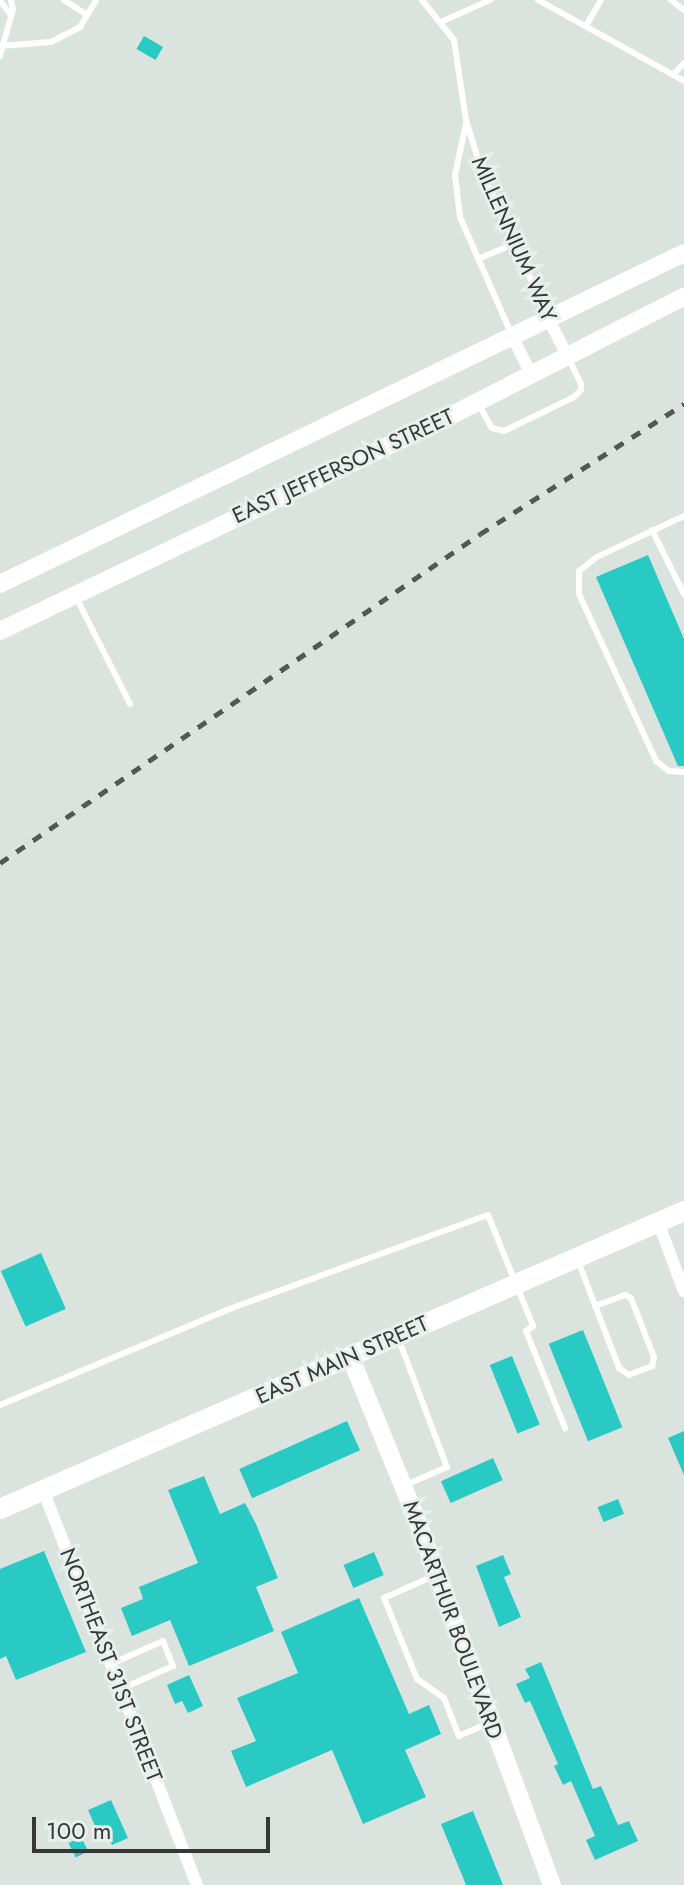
<!DOCTYPE html>
<style>
body{margin:0}
#map{position:relative;width:684px;height:1885px;overflow:hidden;background:#dbe3df;font-family:Jost,sans-serif}
div>[style]{position:absolute}
.building>*{inset:0;background:#29c9c4;transform-origin:0 0}
.service>*{height:6px;margin:-3px;padding:0 3px;transform-origin:3px;border-radius:3px;background:#fff}
.minor>*{height:12px;margin:-6px;padding:0 6px;transform-origin:6px;border-radius:6px;background:#fff}
.secondary>*{height:18px;margin:-9px;padding:0 9px;transform-origin:9px;border-radius:9px;background:#fff}
.primary>*{height:20px;margin:-10px;padding:0 10px;transform-origin:10px;border-radius:10px;background:#fff}
.rail>*{height:5px;margin-top:-2.5px;transform-origin:0;background:repeating-linear-gradient(90deg,#535755 0 10px,transparent 0 20px)}
span{translate:-50% -50%;white-space:nowrap;text-align:center;line-height:1.15;-webkit-text-stroke:6px #e8f0ed;paint-order:stroke}
.street-label{font-size:22px;color:#353837}
.scale{position:absolute;left:32px;top:1817px;width:238px;height:36px;box-sizing:border-box;border:4px solid #353837;border-top:0;padding-left:10px;font-size:24px;line-height:28px;white-space:nowrap;color:#353837;-webkit-text-stroke:6px #e8f0ed;paint-order:stroke}
</style>
<div id="map">
<div class="building">
<i style="left:144px;top:36px;width:22px;height:15px;rotate:30deg"></i>
<i style="clip-path:polygon(648px 555px,684px 639px,684px 766px,678px 766px,596px 577px)"></i>
<i style="left:41px;top:1253px;width:61px;height:44px;rotate:66deg"></i>
<i style="left:583px;top:1330px;width:105px;height:37px;rotate:68deg"></i>
<i style="left:512px;top:1356px;width:74px;height:24px;rotate:68deg"></i>
<i style="left:347px;top:1421px;width:32px;height:118px;rotate:66deg"></i>
<i style="clip-path:polygon(684px 1431px,684px 1475px,668px 1438px)"></i>
<i style="left:493px;top:1458px;width:24px;height:57px;rotate:66deg"></i>
<i style="clip-path:polygon(204px 1476px,220px 1514px,245px 1503px,256px 1524px,278px 1578px,256px 1587px,274px 1631px,189px 1666px,170px 1620px,132px 1636px,121px 1608px,143px 1599px,139px 1587px,198px 1563px,168px 1490px)"></i>
<i style="left:618px;top:1499px;width:16px;height:22px;rotate:68deg"></i>
<i style="clip-path:polygon(44px 1551px,86px 1652px,16px 1680px,6px 1656px,0 1659px,0 1569px)"></i>
<i style="left:374px;top:1552px;width:25px;height:33px;rotate:67deg"></i>
<i style="clip-path:polygon(503px 1555px,511px 1574px,504px 1577px,521px 1617px,499px 1627px,476px 1566px)"></i>
<i style="clip-path:polygon(359px 1598px,409px 1714px,429px 1705px,441px 1734px,405px 1750px,426px 1797px,363px 1824px,332px 1750px,246px 1787px,231px 1751px,256px 1741px,237px 1698px,298px 1673px,281px 1632px)"></i>
<i style="clip-path:polygon(541px 1662px,593px 1789px,601px 1786px,618px 1825px,629px 1821px,638px 1841px,595px 1860px,586px 1840px,595px 1836px,571px 1781px,563px 1785px,554px 1766px,558px 1764px,530px 1701px,525px 1703px,516px 1684px,530px 1678px,525px 1669px)"></i>
<i style="clip-path:polygon(189px 1675px,203px 1706px,188px 1713px,182px 1701px,175px 1704px,167px 1685px)"></i>
<i style="clip-path:polygon(111px 1800px,128px 1838px,112px 1845px,107px 1834px,100px 1837px,88px 1810px)"></i>
<i style="clip-path:polygon(473px 1811px,503px 1885px,466px 1885px,441px 1824px)"></i>
<i style="left:81px;top:1837px;width:16px;height:14px;rotate:63deg"></i>
</div>
<div class="service">
<i style="left:64px;top:0;width:27px;rotate:33deg"></i>
<i style="left:422px;top:0;width:51px;rotate:51.3deg"></i>
<i style="left:454px;top:40px;width:81px;rotate:81.5deg"></i>
<i style="left:466px;top:120px;width:54px;rotate:72.9deg"></i>
<i style="left:482px;top:172px;width:159px;rotate:65.5deg"></i>
<i style="left:538px;top:0;width:167px;rotate:29deg"></i>
<i style="left:671px;top:0;width:16px;rotate:38deg"></i>
<i style="left:0;top:1px;width:18px;rotate:52deg"></i>
<i style="left:441px;top:22px;width:54px;rotate:-24.2deg"></i>
<i style="left:586px;top:26px;width:30px;rotate:-60deg"></i>
<i style="left:0;top:46px;width:51px;rotate:-4.5deg"></i>
<i style="left:51px;top:42px;width:33px;rotate:-27deg"></i>
<i style="left:80px;top:27px;width:31px;rotate:-59deg"></i>
<i style="left:0;top:56px;width:49px;rotate:-74.5deg"></i>
<i style="left:13px;top:9px;width:9px;rotate:-103deg"></i>
<i style="left:673px;top:75px;width:16px;rotate:-47deg"></i>
<i style="left:466px;top:124px;width:52px;rotate:102.2deg"></i>
<i style="left:455px;top:175px;width:42px;rotate:83.2deg"></i>
<i style="left:460px;top:217px;width:127px;rotate:66.3deg"></i>
<i style="left:478px;top:259px;width:38px;rotate:-23deg"></i>
<i style="left:479px;top:405px;width:26px;rotate:61deg"></i>
<i style="left:492px;top:428px;width:12px;rotate:14deg"></i>
<i style="left:504px;top:431px;width:78px;rotate:-25.9deg"></i>
<i style="left:574px;top:397px;width:10px;rotate:-45deg"></i>
<i style="left:581px;top:390px;width:6px;rotate:-90deg"></i>
<i style="left:581px;top:384px;width:28px;rotate:-116deg"></i>
<i style="left:684px;top:516px;width:96px;rotate:154.8deg"></i>
<i style="left:597px;top:557px;width:23px;rotate:142deg"></i>
<i style="left:579px;top:571px;width:23px;rotate:90deg"></i>
<i style="left:579px;top:594px;width:184px;rotate:65.2deg"></i>
<i style="left:656px;top:761px;width:16px;rotate:38deg"></i>
<i style="left:669px;top:771px;width:15px;rotate:4deg"></i>
<i style="left:652px;top:530px;width:72px;rotate:63.4deg"></i>
<i style="left:76px;top:597px;width:120px;rotate:63.2deg"></i>
<i style="left:578px;top:1261px;width:115px;rotate:69deg"></i>
<i style="left:619px;top:1368px;width:12px;rotate:35deg"></i>
<i style="left:629px;top:1375px;width:25px;rotate:-21deg"></i>
<i style="left:652px;top:1366px;width:9px;rotate:-77deg"></i>
<i style="left:654px;top:1357px;width:63px;rotate:-111.3deg"></i>
<i style="left:631px;top:1298px;width:7px;rotate:-153deg"></i>
<i style="left:625px;top:1295px;width:32px;rotate:160deg"></i>
<i style="left:399px;top:1340px;width:136px;rotate:69.3deg"></i>
<i style="left:447px;top:1467px;width:45px;rotate:156.3deg"></i>
<i style="left:0;top:1405px;width:251px;rotate:-22.7deg"></i>
<i style="left:232px;top:1308px;width:272px;rotate:-20deg"></i>
<i style="left:488px;top:1215px;width:120px;rotate:67.9deg"></i>
<i style="left:533px;top:1326px;width:9px;rotate:144deg"></i>
<i style="left:526px;top:1331px;width:105px;rotate:68.1deg"></i>
<i style="left:436px;top:1575px;width:57px;rotate:156.1deg"></i>
<i style="left:384px;top:1598px;width:87px;rotate:67.8deg"></i>
<i style="left:417px;top:1679px;width:33px;rotate:35deg"></i>
<i style="left:444px;top:1698px;width:41px;rotate:68.5deg"></i>
<i style="left:459px;top:1736px;width:32px;rotate:-24deg"></i>
<i style="left:111px;top:1664px;width:57px;rotate:-23.9deg"></i>
<i style="left:163px;top:1641px;width:27px;rotate:68deg"></i>
<i style="left:173px;top:1666px;width:57px;rotate:156.1deg"></i>
</div>
<div class="minor">
<i style="left:549px;top:320px;width:39px;rotate:63deg"></i>
<i style="left:513px;top:338px;width:40px;rotate:63.4deg"></i>
<i style="left:658px;top:1222px;width:74px;rotate:69.4deg"></i>
<i style="left:43px;top:1490px;width:424px;rotate:68.7deg"></i>
</div>
<div class="secondary">
<i style="left:0;top:584px;width:760px;rotate:-25.82deg"></i>
<i style="left:0;top:631px;width:499px;rotate:-25.5deg"></i>
<i style="left:450px;top:416px;width:263px;rotate:-27deg"></i>
<i style="left:350px;top:1356px;width:177px;rotate:67.8deg"></i>
<i style="left:417px;top:1520px;width:389px;rotate:69.7deg"></i>
</div>
<div class="primary">
<i style="left:0;top:1509px;width:746px;rotate:-23.54deg"></i>
</div>
<div class="rail">
<i style="left:0;top:863px;width:582px;rotate:-34.43deg"></i>
<i style="left:480px;top:534px;width:242px;rotate:-32.5deg"></i>
</div>
<div class="street-label">
<span style="left:514px;top:239px;rotate:66deg">MILLENNIUM WAY</span>
<span style="left:343px;top:466px;rotate:-25deg">EAST JEFFERSON STREET</span>
<span style="left:342px;top:1360px;rotate:-24deg">EAST MAIN STREET</span>
<span style="left:453px;top:1620px;rotate:70deg">MACARTHUR BOULEVARD</span>
<span style="left:111px;top:1665px;rotate:69deg">NORTHEAST 31ST STREET</span>
</div>
<div class="scale">100 m</div>
</div>
